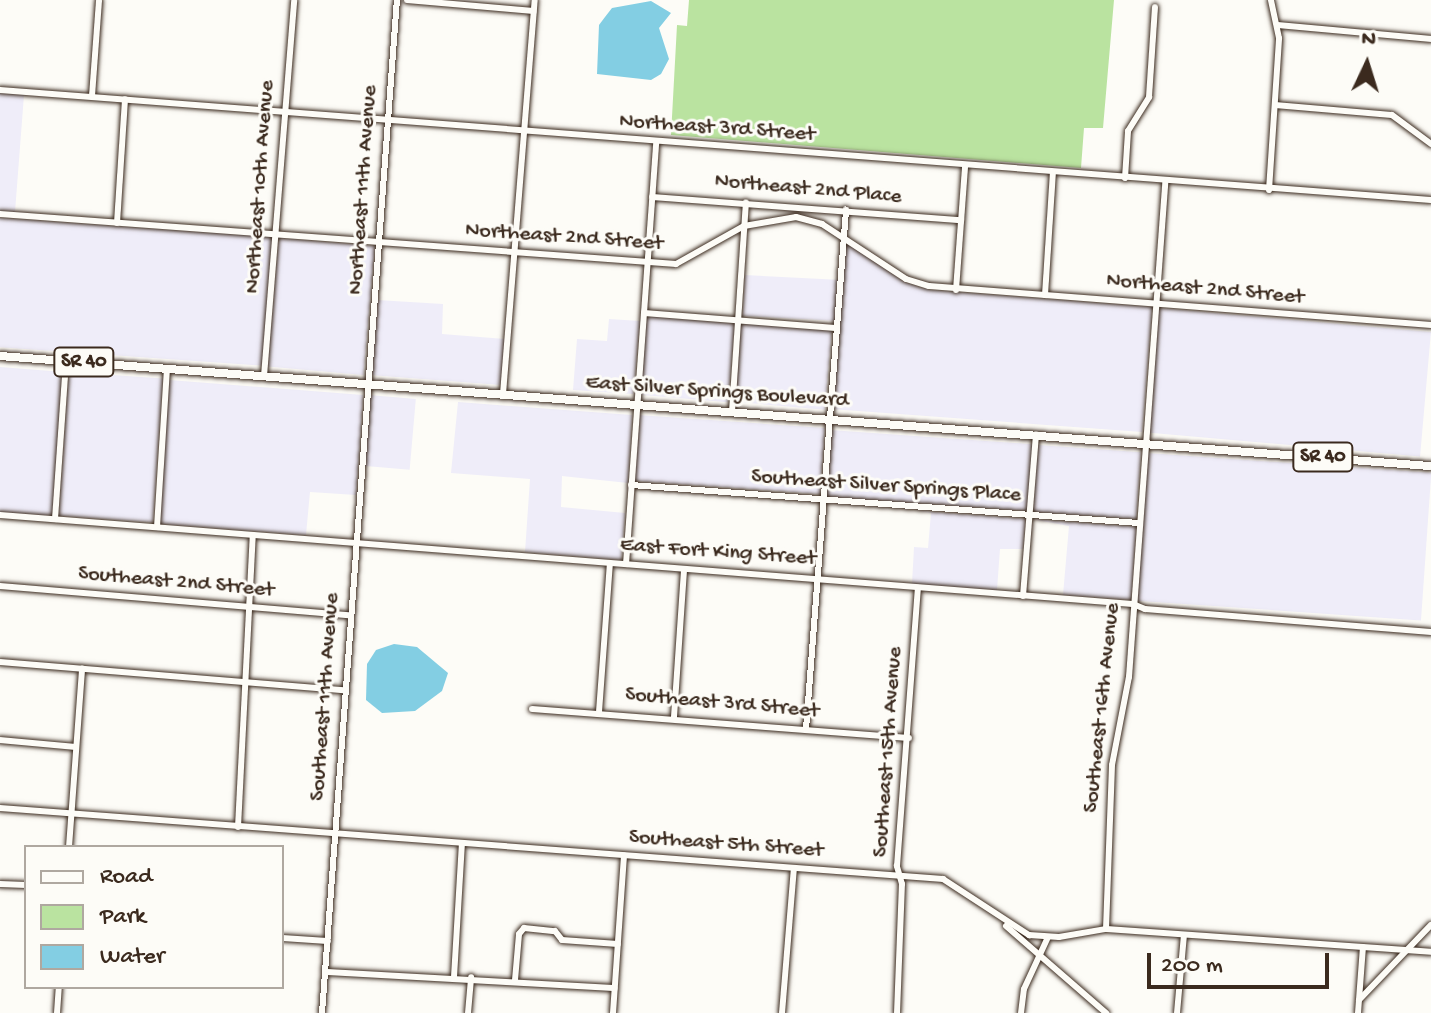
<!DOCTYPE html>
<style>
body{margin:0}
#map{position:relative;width:1431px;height:1013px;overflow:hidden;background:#fdfcf7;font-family:"Gochi Hand",sans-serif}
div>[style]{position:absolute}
.built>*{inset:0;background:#efedf9;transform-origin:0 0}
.green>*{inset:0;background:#bae3a0}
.water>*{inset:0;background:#83cee3}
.roads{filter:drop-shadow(0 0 2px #3b2a1e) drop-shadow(0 0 2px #3b2a1e)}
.minor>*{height:6px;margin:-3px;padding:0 3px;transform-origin:3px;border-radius:3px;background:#fdfcf7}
.major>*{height:8px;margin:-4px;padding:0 4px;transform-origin:4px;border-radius:4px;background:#fdfcf7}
span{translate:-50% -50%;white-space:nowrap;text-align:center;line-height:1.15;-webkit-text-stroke:6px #fdfcf7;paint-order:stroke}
.shield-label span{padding:2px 6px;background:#fdfcf7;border:2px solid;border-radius:6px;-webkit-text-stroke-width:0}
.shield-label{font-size:20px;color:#3b2a1e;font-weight:700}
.street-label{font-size:22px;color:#3b2a1e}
.legend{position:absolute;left:24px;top:845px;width:260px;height:144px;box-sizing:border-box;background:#fdfcf7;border:2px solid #afa8a0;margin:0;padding:10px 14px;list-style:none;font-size:24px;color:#3b2a1e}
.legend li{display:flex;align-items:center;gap:16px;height:40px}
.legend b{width:40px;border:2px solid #afa8a0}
.north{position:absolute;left:1327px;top:24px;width:80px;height:80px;-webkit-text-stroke:6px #fdfcf7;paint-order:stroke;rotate:4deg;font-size:22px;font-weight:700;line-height:32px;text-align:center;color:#3b2a1e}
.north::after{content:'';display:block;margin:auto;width:28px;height:36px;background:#3b2a1e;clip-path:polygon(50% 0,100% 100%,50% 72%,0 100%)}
.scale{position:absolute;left:1147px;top:953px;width:182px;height:36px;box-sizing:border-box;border:4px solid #3b2a1e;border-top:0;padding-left:10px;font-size:24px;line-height:28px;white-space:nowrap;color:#3b2a1e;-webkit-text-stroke:6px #fdfcf7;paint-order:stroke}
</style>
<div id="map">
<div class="built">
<i style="clip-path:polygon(0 93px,24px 95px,15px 212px,0 211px)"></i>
<i style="left:0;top:218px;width:274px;height:129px;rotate:4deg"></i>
<i style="left:279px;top:238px;width:96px;height:129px;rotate:5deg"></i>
<i style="clip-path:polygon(847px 242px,904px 282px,929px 290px,1152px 307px,1142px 432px,831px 409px)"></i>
<i style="left:745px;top:275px;width:92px;height:41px;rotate:3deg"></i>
<i style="clip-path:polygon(377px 300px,443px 304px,442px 334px,505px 339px,501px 385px,370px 375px)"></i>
<i style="left:1158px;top:308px;width:274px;height:125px;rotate:5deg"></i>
<i style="left:647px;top:316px;width:88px;height:79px;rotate:5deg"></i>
<i style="clip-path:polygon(609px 319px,640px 321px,633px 394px,573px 390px,577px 339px,607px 341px)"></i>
<i style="left:741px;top:323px;width:91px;height:79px;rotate:5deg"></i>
<i style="clip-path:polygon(0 367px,63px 372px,52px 516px,0 512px)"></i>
<i style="left:69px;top:372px;width:94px;height:144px;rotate:4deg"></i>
<i style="clip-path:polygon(169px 380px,363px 395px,356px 495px,310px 492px,306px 535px,160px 524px)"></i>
<i style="left:369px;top:395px;width:47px;height:71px;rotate:5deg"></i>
<i style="clip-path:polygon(458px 402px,632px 415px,628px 483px,562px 476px,561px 507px,625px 513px,621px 560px,525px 552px,530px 479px,451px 473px)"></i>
<i style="left:638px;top:415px;width:187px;height:66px;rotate:4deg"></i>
<i style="left:830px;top:430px;width:203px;height:67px;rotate:4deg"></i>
<i style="left:1038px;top:445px;width:103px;height:67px;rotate:4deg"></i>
<i style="left:1147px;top:453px;width:285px;height:148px;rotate:4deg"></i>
<i style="clip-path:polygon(918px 511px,1025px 519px,1023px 549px,1000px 549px,997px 590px,912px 584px,914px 547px,928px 548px,931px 513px)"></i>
<i style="clip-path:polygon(1031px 519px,1136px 527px,1131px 600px,1063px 595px,1069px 526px)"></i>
</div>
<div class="green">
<i style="clip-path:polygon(689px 0,1114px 0,1103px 128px,1084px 128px,1081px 168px,671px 135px,677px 25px,687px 26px)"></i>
</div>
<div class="water">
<i style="clip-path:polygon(651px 1px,671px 13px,659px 28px,669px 59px,661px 74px,651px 80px,597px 74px,599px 25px,605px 17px,612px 8px)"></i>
<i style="clip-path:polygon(394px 644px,417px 647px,448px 673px,442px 691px,415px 711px,382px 713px,366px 700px,367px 664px,376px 650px)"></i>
</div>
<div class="roads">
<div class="minor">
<i style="left:407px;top:0;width:127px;rotate:5deg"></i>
<i style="left:1278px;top:25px;width:154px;rotate:5.2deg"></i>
<i style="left:0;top:90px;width:1435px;rotate:4.4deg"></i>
<i style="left:92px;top:96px;width:96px;rotate:-85.8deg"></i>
<i style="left:1275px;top:105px;width:117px;rotate:4.9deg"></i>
<i style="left:1392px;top:115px;width:49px;rotate:36.6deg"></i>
<i style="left:1125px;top:178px;width:47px;rotate:-86.3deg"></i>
<i style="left:1128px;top:131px;width:40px;rotate:-58deg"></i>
<i style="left:1149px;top:97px;width:90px;rotate:-86.2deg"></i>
<i style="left:1269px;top:190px;width:152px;rotate:-86.2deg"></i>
<i style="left:1279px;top:38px;width:39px;rotate:-102deg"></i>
<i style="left:652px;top:197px;width:310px;rotate:4.3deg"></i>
<i style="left:0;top:214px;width:678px;rotate:4.23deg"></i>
<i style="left:676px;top:264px;width:78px;rotate:-29.2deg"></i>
<i style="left:744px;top:226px;width:53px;rotate:-9.8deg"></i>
<i style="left:796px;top:217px;width:27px;rotate:15deg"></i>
<i style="left:822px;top:224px;width:100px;rotate:33.2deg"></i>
<i style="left:906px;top:279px;width:24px;rotate:17deg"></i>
<i style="left:929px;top:286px;width:504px;rotate:4.44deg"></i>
<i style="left:117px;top:223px;width:124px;rotate:-86.3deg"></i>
<i style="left:956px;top:290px;width:124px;rotate:-85.8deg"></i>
<i style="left:1045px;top:295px;width:123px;rotate:-86.3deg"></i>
<i style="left:644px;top:313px;width:192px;rotate:4.5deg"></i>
<i style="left:264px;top:376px;width:377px;rotate:-85.4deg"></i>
<i style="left:503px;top:394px;width:395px;rotate:-85.4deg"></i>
<i style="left:732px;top:412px;width:210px;rotate:-86.2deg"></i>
<i style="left:631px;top:485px;width:509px;rotate:4.28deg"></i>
<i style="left:0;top:515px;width:1136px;rotate:4.49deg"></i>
<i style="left:1133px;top:604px;width:13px;rotate:23deg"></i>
<i style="left:1145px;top:609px;width:287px;rotate:4.6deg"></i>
<i style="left:55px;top:519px;width:158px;rotate:-86deg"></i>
<i style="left:157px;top:527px;width:158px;rotate:-86.4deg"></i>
<i style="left:626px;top:564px;width:423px;rotate:-85.9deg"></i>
<i style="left:0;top:586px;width:350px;rotate:4.8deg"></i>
<i style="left:1023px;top:596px;width:162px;rotate:-85.4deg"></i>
<i style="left:0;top:662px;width:345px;rotate:4.7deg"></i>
<i style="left:532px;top:709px;width:378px;rotate:4.4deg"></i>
<i style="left:599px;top:712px;width:149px;rotate:-85.8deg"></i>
<i style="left:674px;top:717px;width:148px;rotate:-86.1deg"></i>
<i style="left:806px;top:729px;width:521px;rotate:-85.59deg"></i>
<i style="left:0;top:740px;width:76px;rotate:5.3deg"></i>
<i style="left:0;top:808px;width:946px;rotate:4.31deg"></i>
<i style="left:943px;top:879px;width:103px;rotate:33.1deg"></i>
<i style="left:1029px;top:935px;width:30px;rotate:4deg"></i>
<i style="left:1059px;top:937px;width:48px;rotate:-9.7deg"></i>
<i style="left:1106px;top:929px;width:326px;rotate:4deg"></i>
<i style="left:238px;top:827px;width:292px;rotate:-87.1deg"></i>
<i style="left:69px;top:847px;width:179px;rotate:-85.8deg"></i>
<i style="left:0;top:884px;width:26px;rotate:2deg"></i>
<i style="left:1006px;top:926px;width:133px;rotate:41deg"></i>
<i style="left:1106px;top:929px;width:164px;rotate:-87.9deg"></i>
<i style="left:1112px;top:765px;width:90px;rotate:-79.1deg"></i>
<i style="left:1129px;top:677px;width:497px;rotate:-85.8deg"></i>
<i style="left:282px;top:938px;width:46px;rotate:3.7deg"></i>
<i style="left:326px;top:972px;width:289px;rotate:3.2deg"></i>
<i style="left:454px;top:977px;width:133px;rotate:-86.6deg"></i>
<i style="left:515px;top:980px;width:46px;rotate:-85deg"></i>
<i style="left:519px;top:934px;width:8px;rotate:-50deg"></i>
<i style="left:524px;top:928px;width:31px;rotate:6deg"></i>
<i style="left:555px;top:931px;width:11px;rotate:52deg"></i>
<i style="left:562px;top:940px;width:56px;rotate:4.1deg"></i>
<i style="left:1359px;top:1000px;width:104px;rotate:-46.2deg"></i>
<i style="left:57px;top:1013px;width:26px;rotate:-86deg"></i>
<i style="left:322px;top:1013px;width:1016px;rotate:-85.77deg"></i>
<i style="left:468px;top:1013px;width:36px;rotate:-85deg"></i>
<i style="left:613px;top:1013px;width:158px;rotate:-86deg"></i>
<i style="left:782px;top:1013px;width:145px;rotate:-85.3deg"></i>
<i style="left:897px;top:1013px;width:129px;rotate:-87.8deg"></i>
<i style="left:902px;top:884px;width:19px;rotate:-106deg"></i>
<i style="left:897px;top:866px;width:279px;rotate:-85.7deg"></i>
<i style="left:1021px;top:1013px;width:24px;rotate:-83deg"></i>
<i style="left:1024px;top:989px;width:57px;rotate:-65.2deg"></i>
<i style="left:1177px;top:1013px;width:78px;rotate:-84.9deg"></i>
<i style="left:1358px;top:1013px;width:66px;rotate:-85.7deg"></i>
</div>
<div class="major">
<i style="left:0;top:356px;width:1435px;rotate:4.4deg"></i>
</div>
</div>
<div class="shield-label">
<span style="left:84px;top:362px">SR 40</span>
<span style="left:1323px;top:457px">SR 40</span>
</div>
<div class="street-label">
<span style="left:717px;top:129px;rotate:4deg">Northeast 3rd Street</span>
<span style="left:261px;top:187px;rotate:-86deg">Northeast 10th Avenue</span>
<span style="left:364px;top:190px;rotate:-86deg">Northeast 11th Avenue</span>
<span style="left:808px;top:190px;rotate:5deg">Northeast 2nd Place</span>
<span style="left:564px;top:238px;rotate:4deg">Northeast 2nd Street</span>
<span style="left:1205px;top:290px;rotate:5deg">Northeast 2nd Street</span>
<span style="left:717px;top:393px;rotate:4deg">East Silver Springs Boulevard</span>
<span style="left:886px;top:487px;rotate:4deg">Southeast Silver Springs Place</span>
<span style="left:718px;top:553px;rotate:4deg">East Fort King Street</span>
<span style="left:176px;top:583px;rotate:5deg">Southeast 2nd Street</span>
<span style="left:326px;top:697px;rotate:-86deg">Southeast 11th Avenue</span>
<span style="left:722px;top:704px;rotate:5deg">Southeast 3rd Street</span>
<span style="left:1103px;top:708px;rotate:-84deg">Southeast 16th Avenue</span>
<span style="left:889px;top:752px;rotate:-86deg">Southeast 15th Avenue</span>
<span style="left:726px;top:845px;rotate:4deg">Southeast 5th Street</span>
</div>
<ul class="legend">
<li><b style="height:10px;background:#fdfcf7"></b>Road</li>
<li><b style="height:22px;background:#bae3a0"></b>Park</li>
<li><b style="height:22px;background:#83cee3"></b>Water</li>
</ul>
<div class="north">N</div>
<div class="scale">200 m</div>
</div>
